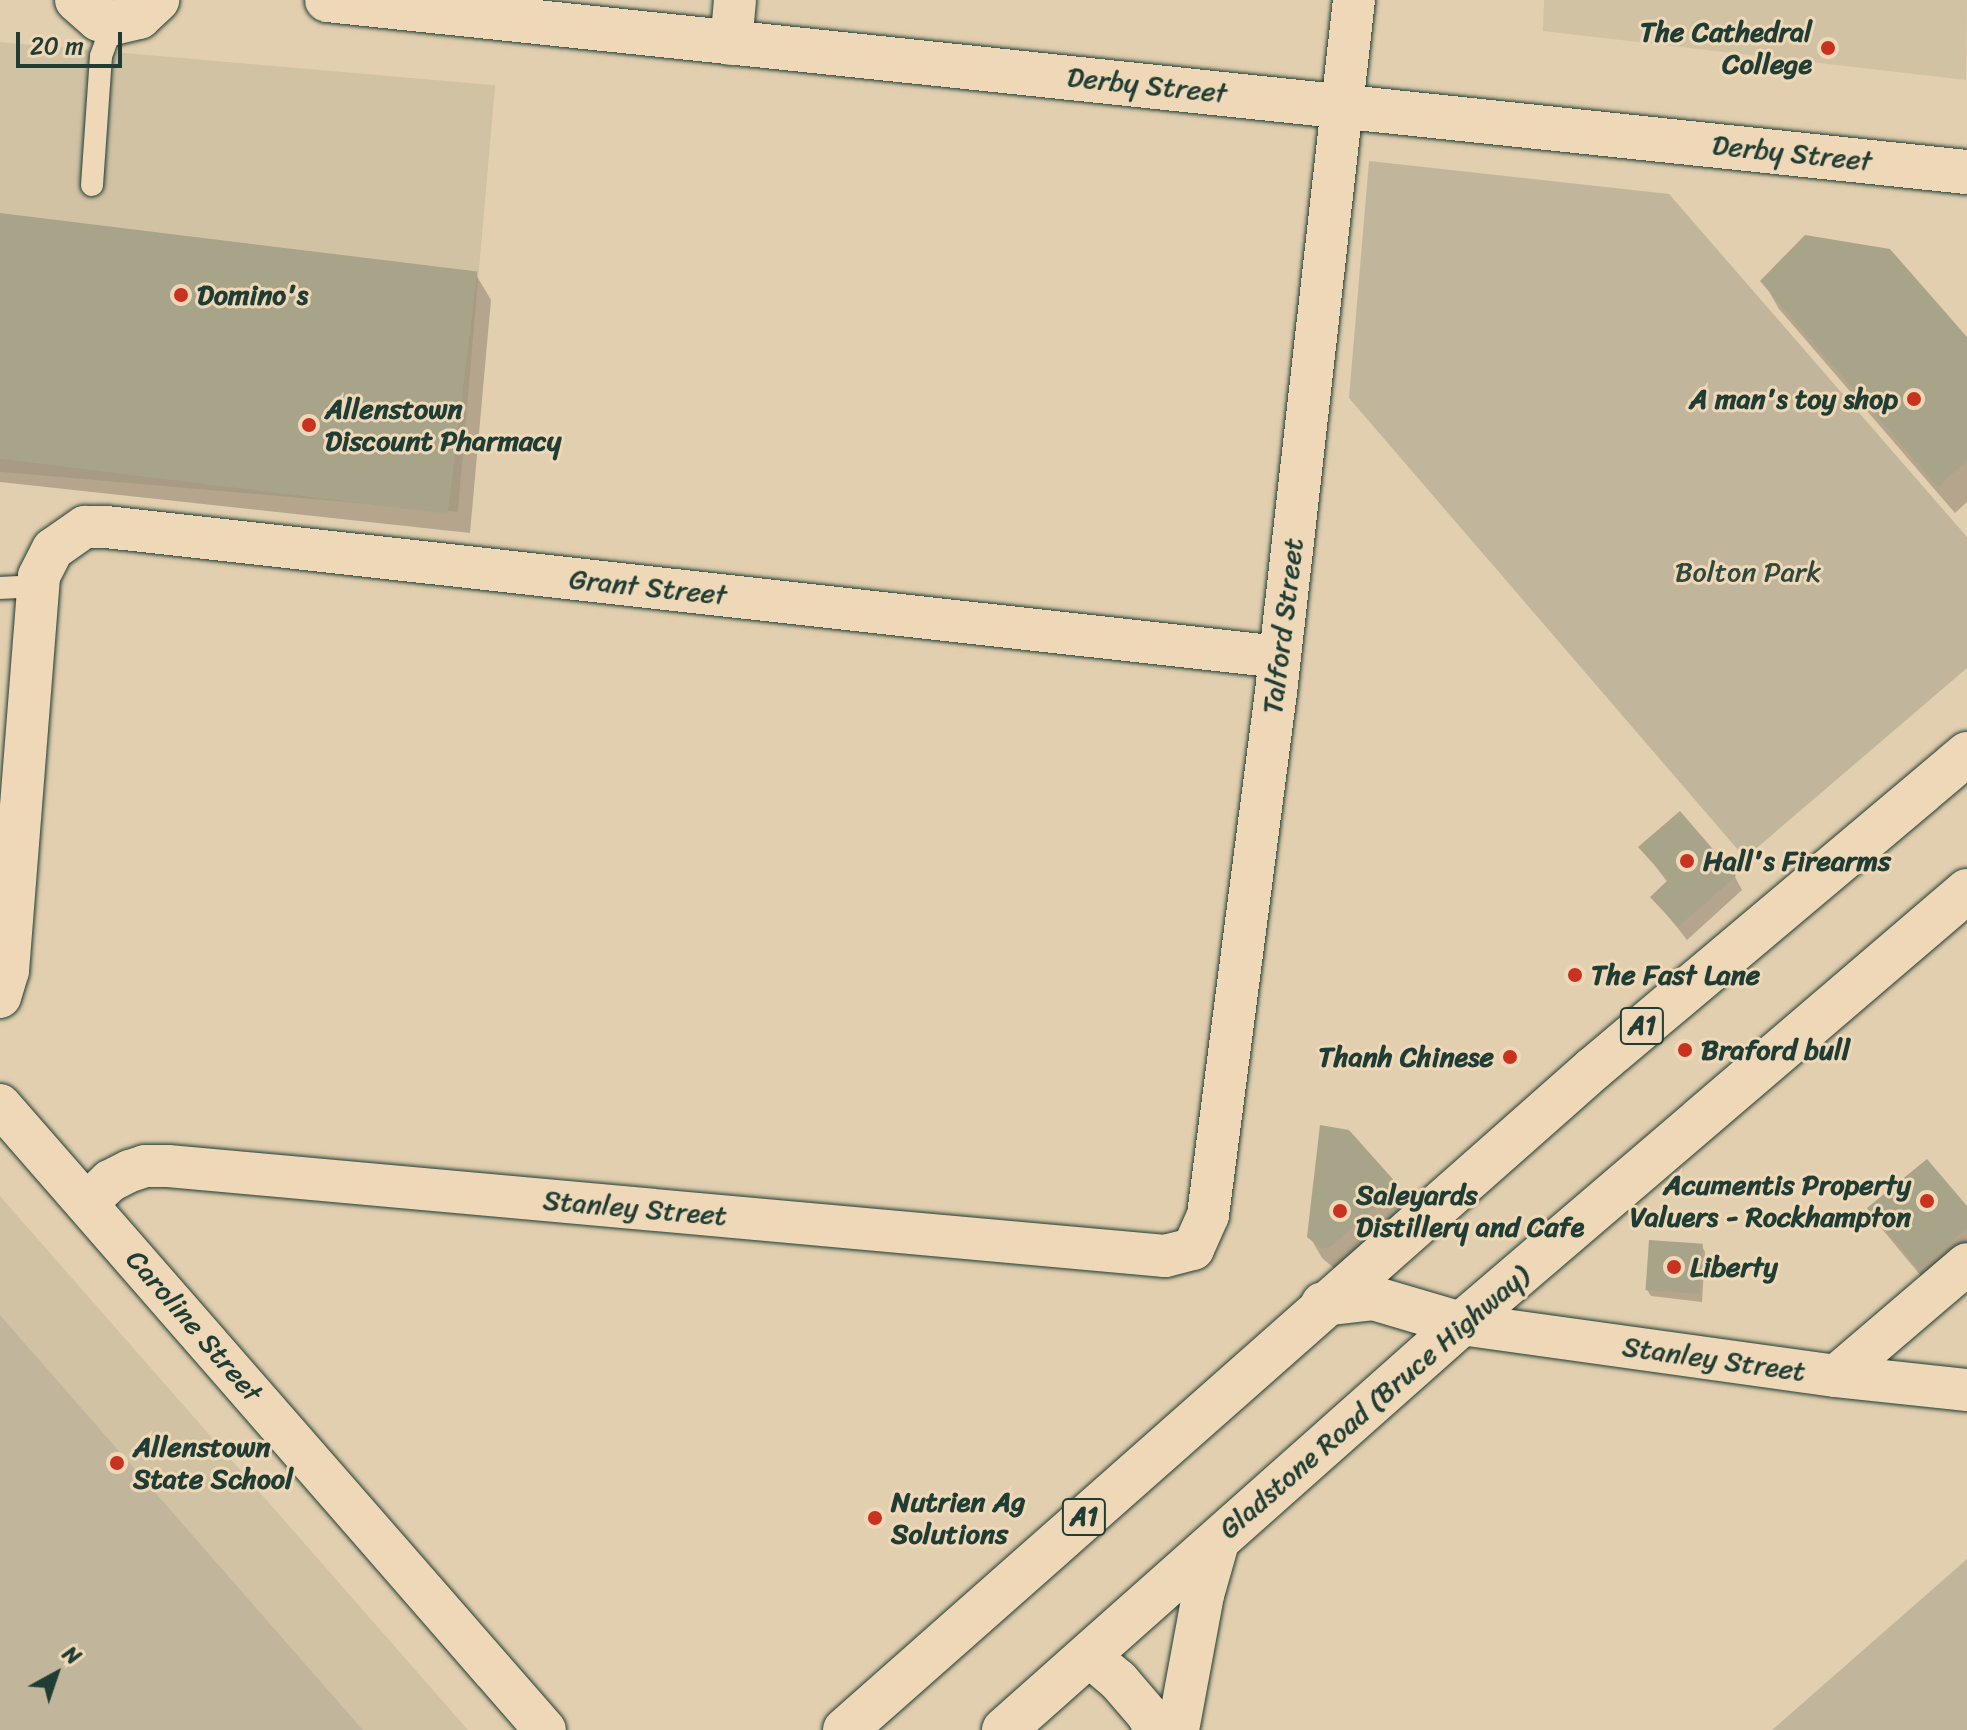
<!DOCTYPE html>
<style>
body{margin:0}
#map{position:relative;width:1967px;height:1730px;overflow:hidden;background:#e2cfaf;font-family:Sriracha,sans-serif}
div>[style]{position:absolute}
.built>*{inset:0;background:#d1c2a4;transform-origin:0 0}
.green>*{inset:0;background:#c1b69b}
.shadow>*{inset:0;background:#0003}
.building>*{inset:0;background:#a8a48a;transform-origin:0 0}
.roads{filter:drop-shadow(0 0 2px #1f3d34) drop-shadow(0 0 2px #1f3d34)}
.service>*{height:22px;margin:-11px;padding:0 11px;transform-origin:11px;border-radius:11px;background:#eed8b7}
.minor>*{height:42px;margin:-21px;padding:0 21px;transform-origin:21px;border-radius:21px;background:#eed8b7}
.tertiary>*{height:44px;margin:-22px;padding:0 22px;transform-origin:22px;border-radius:22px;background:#eed8b7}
.trunk>*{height:44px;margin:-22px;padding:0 22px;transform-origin:22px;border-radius:22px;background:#eed8b7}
.dots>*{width:22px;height:22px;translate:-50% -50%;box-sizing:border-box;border:4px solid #eed8b7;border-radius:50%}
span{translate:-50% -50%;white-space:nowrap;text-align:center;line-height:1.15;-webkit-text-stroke:6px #eed8b7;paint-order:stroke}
.shield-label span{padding:2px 6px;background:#eed8b7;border:2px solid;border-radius:6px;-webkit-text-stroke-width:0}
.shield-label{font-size:26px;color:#1f3d34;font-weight:700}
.poi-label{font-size:28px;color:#1f3d34;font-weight:700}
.right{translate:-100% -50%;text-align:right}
.left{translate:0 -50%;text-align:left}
.street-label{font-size:28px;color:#1f3d34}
.park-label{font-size:28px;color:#2f493e}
.north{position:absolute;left:16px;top:1634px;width:80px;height:80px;-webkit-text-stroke:6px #eed8b7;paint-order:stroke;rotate:40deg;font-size:22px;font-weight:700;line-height:32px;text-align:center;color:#1f3d34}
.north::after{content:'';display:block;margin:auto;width:28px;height:36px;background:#1f3d34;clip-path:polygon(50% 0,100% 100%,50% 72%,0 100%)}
.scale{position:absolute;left:16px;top:32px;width:106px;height:36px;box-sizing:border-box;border:4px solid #1f3d34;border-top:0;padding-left:10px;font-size:24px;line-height:28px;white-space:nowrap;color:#1f3d34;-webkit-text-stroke:6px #eed8b7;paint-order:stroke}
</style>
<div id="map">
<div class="built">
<i style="clip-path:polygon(1544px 0,1967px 0,1966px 80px,1543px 31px)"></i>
<i style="left:0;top:42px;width:497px;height:428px;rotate:5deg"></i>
<i style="clip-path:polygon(0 1196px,468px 1730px,0 1730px)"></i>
</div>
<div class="green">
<i style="clip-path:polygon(1369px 161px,1669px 194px,1967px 537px,1967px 668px,1745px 858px,1349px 398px)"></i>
<i style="clip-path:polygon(0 1315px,363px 1730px,0 1730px)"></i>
<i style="clip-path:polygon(1967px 1559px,1967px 1730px,1772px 1730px)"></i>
</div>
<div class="shadow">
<i style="clip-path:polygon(0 215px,475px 273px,491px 300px,470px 533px,0 482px)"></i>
<i style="clip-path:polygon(1763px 281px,1967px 340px,1967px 502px,1955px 513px,1779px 309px)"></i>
<i style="clip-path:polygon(1641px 847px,1735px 877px,1742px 890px,1687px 940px,1653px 897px,1668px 883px)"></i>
<i style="clip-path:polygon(1397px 1187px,1409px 1207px,1335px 1269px,1322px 1258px,1310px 1237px)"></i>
<i style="clip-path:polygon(1870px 1209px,1967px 1210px,1967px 1258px,1931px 1288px,1882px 1229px)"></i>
<i style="clip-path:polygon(1702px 1246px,1705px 1252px,1702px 1302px,1651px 1296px,1647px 1290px)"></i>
</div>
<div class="building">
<i style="left:0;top:213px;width:481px;height:244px;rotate:7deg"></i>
<i style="clip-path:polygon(1805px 235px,1890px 249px,1967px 337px,1967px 460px,1938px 487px,1760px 281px)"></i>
<i style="clip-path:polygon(1680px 811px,1736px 876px,1678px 927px,1650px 897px,1668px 880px,1638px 847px)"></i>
<i style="clip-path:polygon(1320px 1125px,1349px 1130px,1399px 1186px,1330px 1247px,1322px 1249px,1307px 1237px)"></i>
<i style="clip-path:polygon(1927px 1159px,1967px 1206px,1967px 1228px,1918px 1269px,1867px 1208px)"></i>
<i style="left:1649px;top:1240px;width:54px;height:50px;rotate:4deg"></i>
</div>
<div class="roads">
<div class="service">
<i style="left:92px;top:185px;width:129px;rotate:-86deg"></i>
<i style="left:101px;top:56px;width:35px;rotate:-70deg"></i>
<i style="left:0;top:588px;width:38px;rotate:-3deg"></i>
</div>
<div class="minor">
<i style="left:731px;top:44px;width:44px;rotate:-84.8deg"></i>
<i style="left:0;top:997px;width:27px;rotate:-73deg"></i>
<i style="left:8px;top:971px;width:396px;rotate:-85.5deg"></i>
<i style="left:39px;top:576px;width:30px;rotate:-63deg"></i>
<i style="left:53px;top:549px;width:39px;rotate:-35deg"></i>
<i style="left:85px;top:527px;width:21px"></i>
<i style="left:106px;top:527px;width:1181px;rotate:6.32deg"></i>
<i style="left:0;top:1105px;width:829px;rotate:48.91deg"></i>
<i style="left:87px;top:1203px;width:32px;rotate:-44deg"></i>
<i style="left:110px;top:1181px;width:22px;rotate:-27deg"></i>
<i style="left:130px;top:1171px;width:16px;rotate:-18deg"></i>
<i style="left:145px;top:1166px;width:23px"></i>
<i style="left:168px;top:1166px;width:1001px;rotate:5.16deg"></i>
<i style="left:1165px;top:1256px;width:29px;rotate:-14deg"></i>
<i style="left:1193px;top:1249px;width:37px;rotate:-66deg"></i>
<i style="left:1208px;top:1215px;width:527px;rotate:-82.59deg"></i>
<i style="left:1276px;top:692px;width:696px;rotate:-83.57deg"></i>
<i style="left:1461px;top:1324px;width:379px;rotate:7.9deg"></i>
<i style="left:1836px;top:1376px;width:132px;rotate:6.1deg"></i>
<i style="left:1836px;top:1376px;width:172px;rotate:-40.5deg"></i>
<i style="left:1088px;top:1655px;width:39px;rotate:40deg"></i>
<i style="left:1118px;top:1680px;width:46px;rotate:49.4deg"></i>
<i style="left:1148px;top:1715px;width:17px;rotate:65deg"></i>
<i style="left:1178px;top:1730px;width:137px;rotate:-79.5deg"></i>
<i style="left:1203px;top:1595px;width:58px;rotate:-74.1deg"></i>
</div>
<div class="tertiary">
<i style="left:77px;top:0;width:29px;rotate:41deg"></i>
<i style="left:99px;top:19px;width:15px;rotate:16deg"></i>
<i style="left:113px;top:23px;width:27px;rotate:-13deg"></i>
<i style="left:139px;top:17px;width:25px;rotate:-43deg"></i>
<i style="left:327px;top:0;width:1649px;rotate:5.99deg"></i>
</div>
<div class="trunk">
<i style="left:1323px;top:1304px;width:50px;rotate:-6.8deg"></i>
<i style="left:1373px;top:1298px;width:92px;rotate:16.5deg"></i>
<i style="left:845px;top:1730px;width:998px;rotate:-41.47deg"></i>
<i style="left:1593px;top:1069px;width:489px;rotate:-40.1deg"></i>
<i style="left:1004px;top:1730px;width:611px;rotate:-41.62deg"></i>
<i style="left:1461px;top:1324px;width:666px;rotate:-40.55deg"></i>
</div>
</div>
<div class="dots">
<i style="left:1828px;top:48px;background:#c8321e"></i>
<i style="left:181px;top:295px;background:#c8321e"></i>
<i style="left:1914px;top:399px;background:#c8321e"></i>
<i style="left:309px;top:425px;background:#c8321e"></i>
<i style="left:1687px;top:861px;background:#c8321e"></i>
<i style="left:1575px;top:975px;background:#c8321e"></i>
<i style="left:1685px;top:1050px;background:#c8321e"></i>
<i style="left:1510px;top:1057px;background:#c8321e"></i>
<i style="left:1927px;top:1201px;background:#c8321e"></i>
<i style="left:1340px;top:1211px;background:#c8321e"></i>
<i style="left:1674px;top:1267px;background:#c8321e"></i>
<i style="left:117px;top:1463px;background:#c8321e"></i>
<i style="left:875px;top:1518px;background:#c8321e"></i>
</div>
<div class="shield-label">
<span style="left:1642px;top:1026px">A1</span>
<span style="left:1084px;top:1517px">A1</span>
</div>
<div class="poi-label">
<span class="right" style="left:1812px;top:48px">The Cathedral<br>College</span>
<span class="left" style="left:197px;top:295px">Domino's</span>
<span class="right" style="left:1898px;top:399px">A man's toy shop</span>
<span class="left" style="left:325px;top:425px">Allenstown<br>Discount Pharmacy</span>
<span class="left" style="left:1703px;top:861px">Hall's Firearms</span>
<span class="left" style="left:1591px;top:975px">The Fast Lane</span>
<span class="left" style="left:1701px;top:1050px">Braford bull</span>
<span class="right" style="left:1494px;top:1057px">Thanh Chinese</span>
<span class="right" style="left:1911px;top:1201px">Acumentis Property<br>Valuers - Rockhampton</span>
<span class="left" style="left:1356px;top:1211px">Saleyards<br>Distillery and Cafe</span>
<span class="left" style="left:1690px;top:1267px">Liberty</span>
<span class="left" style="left:133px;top:1463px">Allenstown<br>State School</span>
<span class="left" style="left:891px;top:1518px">Nutrien Ag<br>Solutions</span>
</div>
<div class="street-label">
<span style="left:1147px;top:85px;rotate:6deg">Derby Street</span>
<span style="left:1792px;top:153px;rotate:6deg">Derby Street</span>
<span style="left:648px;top:587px;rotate:6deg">Grant Street</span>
<span style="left:1283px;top:626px;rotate:-83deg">Talford Street</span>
<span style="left:635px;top:1208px;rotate:5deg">Stanley Street</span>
<span style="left:194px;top:1326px;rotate:49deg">Caroline Street</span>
<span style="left:1714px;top:1359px;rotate:8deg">Stanley Street</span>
<span style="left:1374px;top:1402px;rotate:-41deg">Gladstone Road (Bruce Highway)</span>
</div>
<div class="park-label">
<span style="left:1748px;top:572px">Bolton Park</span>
</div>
<div class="north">N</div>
<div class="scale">20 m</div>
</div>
